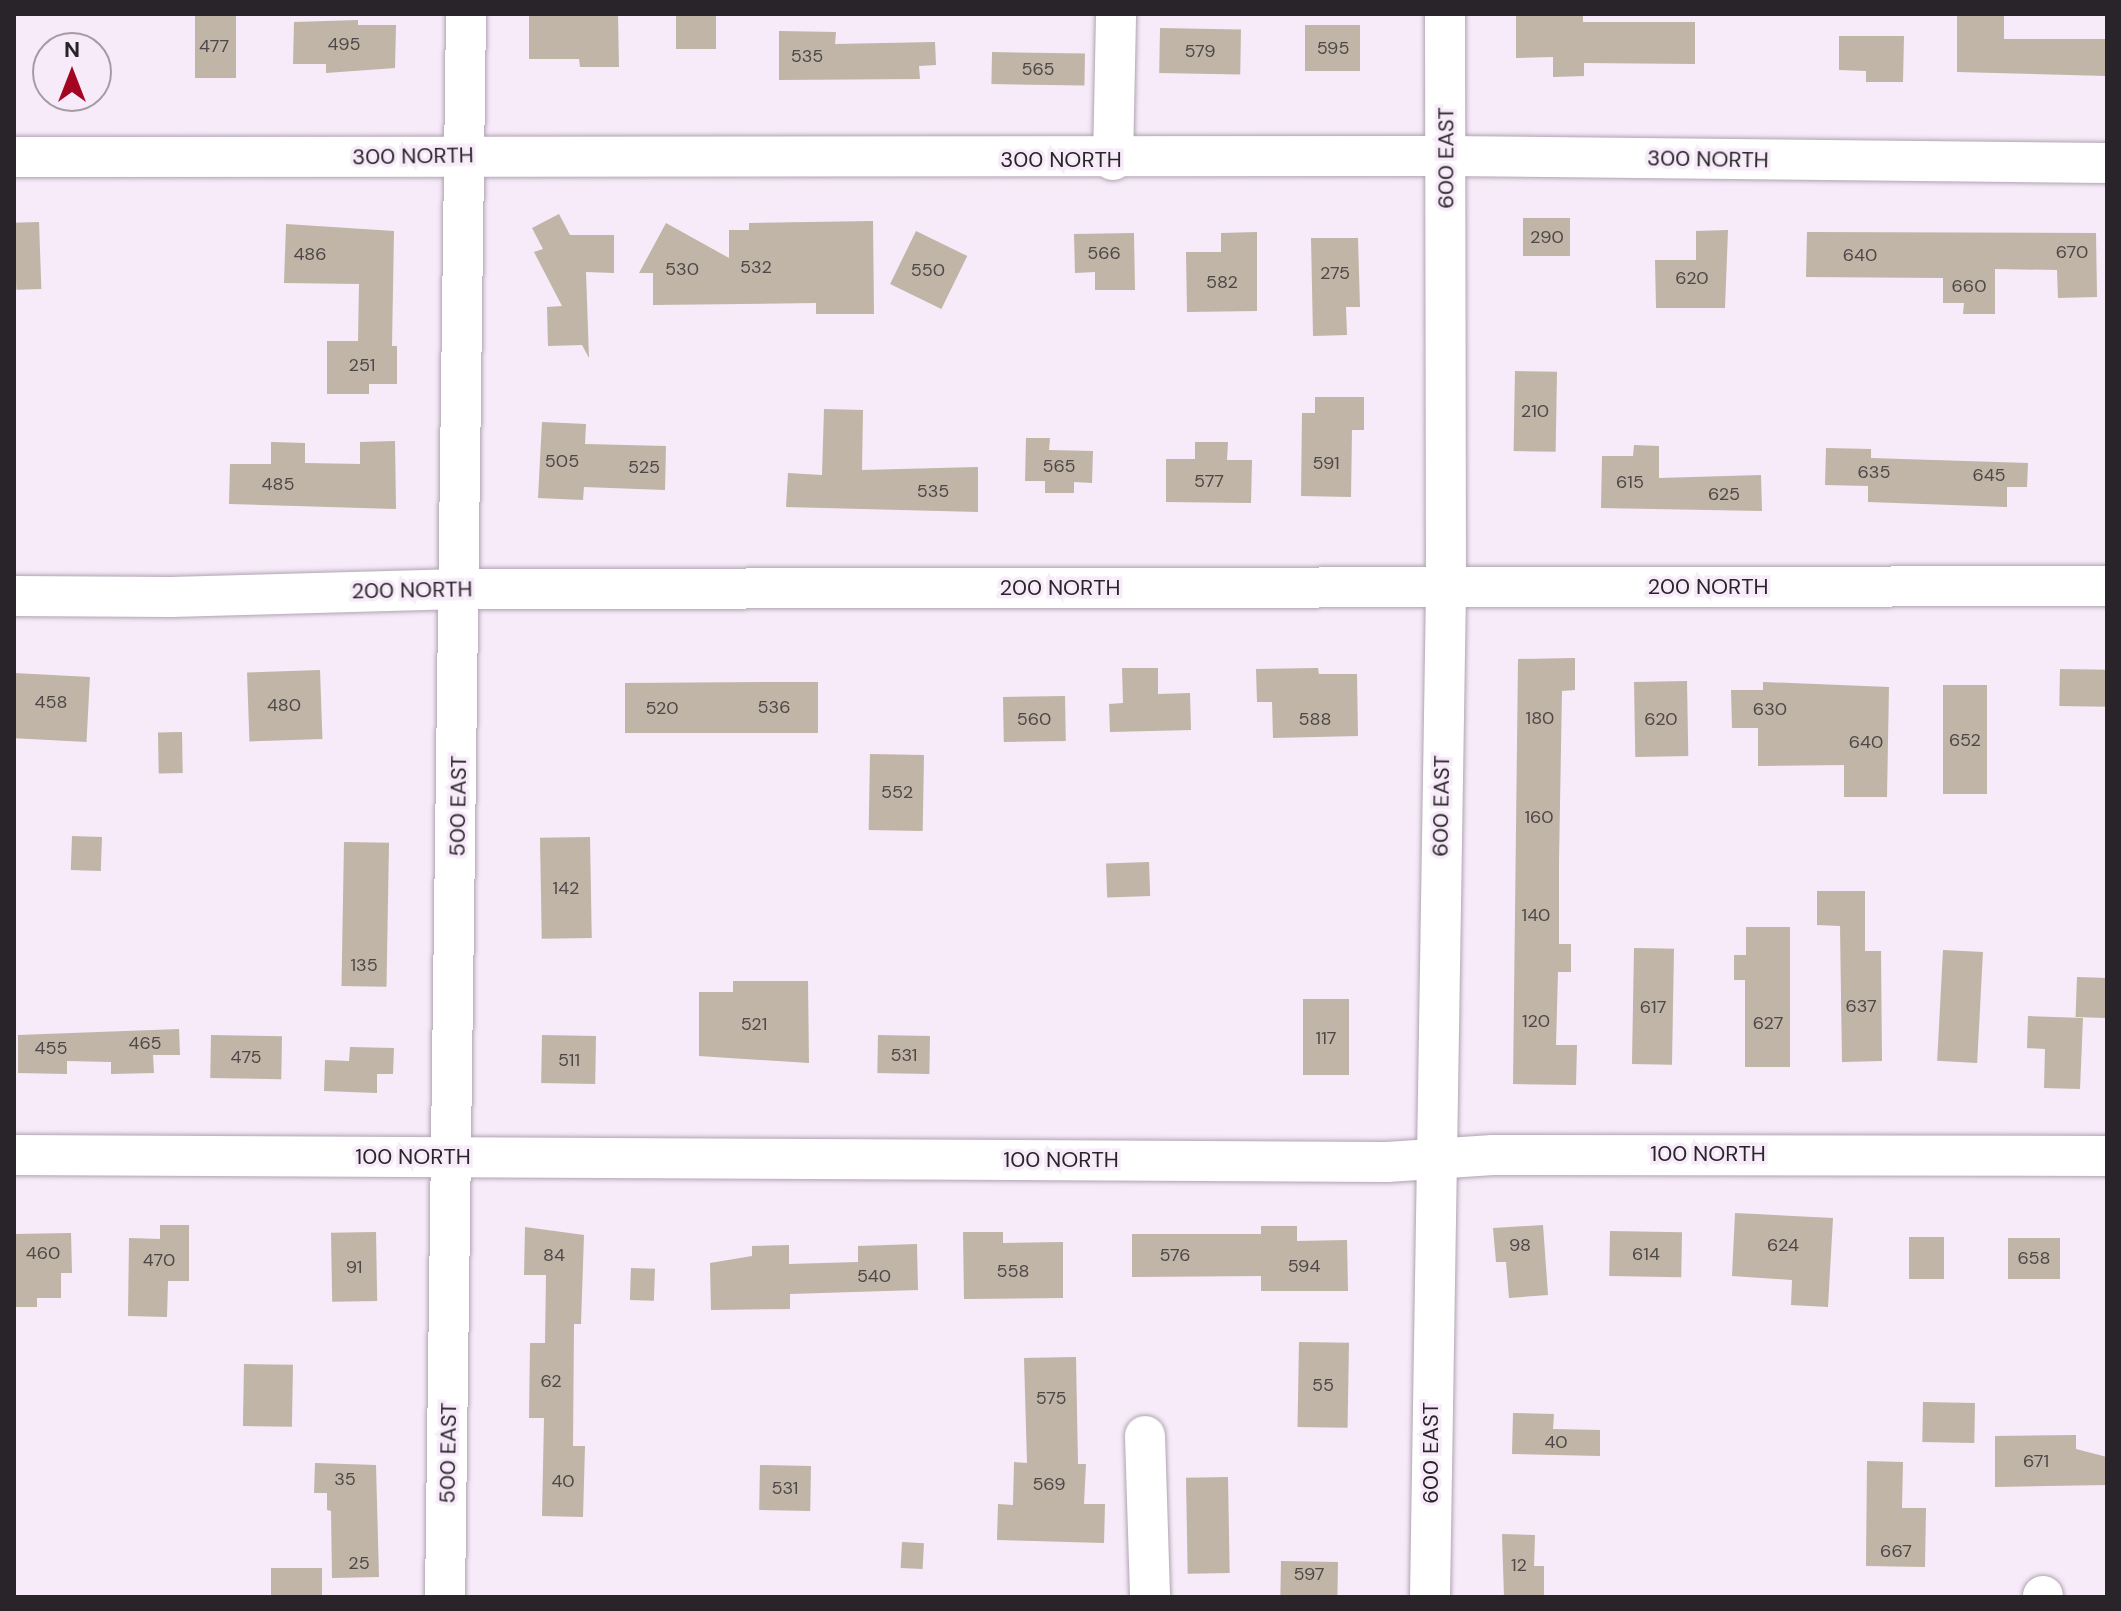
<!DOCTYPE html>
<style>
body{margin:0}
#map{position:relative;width:2121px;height:1611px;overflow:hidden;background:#f7eaf9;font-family:"DM Sans",sans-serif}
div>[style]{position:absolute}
.building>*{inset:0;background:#c0b5a6;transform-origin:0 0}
.roads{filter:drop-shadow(0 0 2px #b0a4b2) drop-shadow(0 0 2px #b0a4b2)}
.minor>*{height:40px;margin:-20px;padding:0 20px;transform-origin:20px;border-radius:20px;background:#fff}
span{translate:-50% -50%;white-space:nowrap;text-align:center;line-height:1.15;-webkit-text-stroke:7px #f7eaf9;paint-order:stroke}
.number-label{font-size:18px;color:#4f4849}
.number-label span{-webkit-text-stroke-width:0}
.street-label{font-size:22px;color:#29242a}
.frame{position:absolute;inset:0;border:16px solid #29242a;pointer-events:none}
.north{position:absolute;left:32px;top:32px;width:80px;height:80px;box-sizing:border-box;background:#f7eaf9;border:2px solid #a59ba6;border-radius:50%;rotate:0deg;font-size:22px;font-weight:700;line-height:32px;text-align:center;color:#29242a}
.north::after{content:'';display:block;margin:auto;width:28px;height:36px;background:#a30522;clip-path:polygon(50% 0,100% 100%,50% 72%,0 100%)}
</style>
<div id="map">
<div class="building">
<i style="left:195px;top:14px;width:41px;height:64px"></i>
<i style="clip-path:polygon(529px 14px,618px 14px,619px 67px,580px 67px,579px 59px,529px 59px)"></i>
<i style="left:676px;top:14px;width:40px;height:35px"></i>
<i style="clip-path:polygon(1516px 14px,1583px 14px,1583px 22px,1695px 22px,1695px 64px,1584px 63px,1584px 76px,1553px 77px,1553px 57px,1516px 58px)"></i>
<i style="clip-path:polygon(1957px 14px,2004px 14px,2004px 39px,2107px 39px,2107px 76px,1957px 72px)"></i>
<i style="clip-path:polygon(358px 20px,358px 25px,396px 25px,395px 68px,326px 73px,326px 64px,293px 64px,294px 22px)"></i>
<i style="left:1360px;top:25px;width:46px;height:55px;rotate:90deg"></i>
<i style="left:1160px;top:28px;width:81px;height:45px;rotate:1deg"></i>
<i style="clip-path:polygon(779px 31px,836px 32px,835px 44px,935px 42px,936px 65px,919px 66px,920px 79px,779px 80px)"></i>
<i style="clip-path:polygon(1839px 36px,1904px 36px,1903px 82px,1866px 82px,1866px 71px,1839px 70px)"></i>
<i style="left:992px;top:52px;width:93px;height:32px;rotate:1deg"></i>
<i style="clip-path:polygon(559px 214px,570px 235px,614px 235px,614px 273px,586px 272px,589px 358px,582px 345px,548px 346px,547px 307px,562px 306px,534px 252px,543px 249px,532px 228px)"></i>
<i style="left:1570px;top:218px;width:38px;height:47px;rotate:90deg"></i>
<i style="clip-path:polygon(873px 221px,874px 314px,816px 314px,816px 303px,653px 305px,653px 273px,639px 273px,666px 223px,729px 258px,729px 230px,749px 230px,749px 223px)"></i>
<i style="left:39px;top:222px;width:67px;height:25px;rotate:88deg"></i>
<i style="clip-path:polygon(286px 224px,394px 231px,392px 346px,397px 346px,397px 384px,369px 384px,369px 394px,327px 394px,327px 341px,358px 341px,359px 284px,284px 283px)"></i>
<i style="clip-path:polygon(1728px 230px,1725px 308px,1656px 308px,1655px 260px,1696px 260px,1696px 231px)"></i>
<i style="left:916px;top:231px;width:57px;height:59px;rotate:26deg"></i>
<i style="clip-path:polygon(1257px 232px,1257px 311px,1187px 312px,1186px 252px,1221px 252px,1221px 233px)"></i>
<i style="clip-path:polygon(1807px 232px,2096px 233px,2097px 297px,2058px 298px,2057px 270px,1995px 269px,1995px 314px,1963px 314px,1964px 303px,1943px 303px,1943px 278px,1806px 277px)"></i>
<i style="clip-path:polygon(1134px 233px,1135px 290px,1095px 290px,1095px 272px,1075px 273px,1074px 234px)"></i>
<i style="clip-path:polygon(1311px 238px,1358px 238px,1360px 307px,1346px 307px,1347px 335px,1313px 336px)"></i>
<i style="left:1515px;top:371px;width:42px;height:80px;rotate:1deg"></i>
<i style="clip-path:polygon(1315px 397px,1364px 397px,1364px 430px,1352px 430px,1351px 497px,1301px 496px,1302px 413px,1315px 413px)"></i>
<i style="clip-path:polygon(824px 409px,863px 410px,862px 470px,978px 467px,978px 512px,786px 507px,788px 473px,822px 475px)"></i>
<i style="clip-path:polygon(542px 422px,586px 424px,585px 444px,666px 446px,665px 490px,584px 487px,583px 500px,538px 498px)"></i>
<i style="clip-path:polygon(1026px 438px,1050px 438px,1049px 450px,1093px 451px,1092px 483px,1074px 482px,1074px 493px,1045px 493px,1045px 481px,1025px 481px)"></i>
<i style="clip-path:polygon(395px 441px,396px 509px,229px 504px,230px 464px,271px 464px,271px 442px,305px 443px,305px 463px,360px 464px,360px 442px)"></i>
<i style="clip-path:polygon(1195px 442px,1228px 442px,1227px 460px,1252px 460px,1251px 503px,1166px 502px,1166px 459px,1195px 459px)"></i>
<i style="clip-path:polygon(1634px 445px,1659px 446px,1659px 478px,1761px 475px,1762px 511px,1601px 508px,1602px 456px,1633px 456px)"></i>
<i style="clip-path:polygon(1826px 448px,1871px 449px,1871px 458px,2028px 463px,2027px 487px,2007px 487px,2007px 507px,1868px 502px,1868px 486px,1825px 485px)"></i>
<i style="clip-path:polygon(1575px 658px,1575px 690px,1562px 691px,1559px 861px,1559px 944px,1571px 944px,1571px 972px,1558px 972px,1556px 1045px,1577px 1045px,1576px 1085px,1513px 1084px,1518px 659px)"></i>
<i style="clip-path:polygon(1122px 668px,1158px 668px,1158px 694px,1190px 693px,1191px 730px,1110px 732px,1109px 704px,1123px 703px)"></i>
<i style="clip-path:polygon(1318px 668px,1319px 674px,1357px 674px,1358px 736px,1273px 738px,1272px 702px,1257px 702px,1256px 669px)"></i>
<i style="left:2060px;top:669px;width:47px;height:37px;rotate:1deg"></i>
<i style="left:320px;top:670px;width:69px;height:73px;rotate:88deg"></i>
<i style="left:14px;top:673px;width:76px;height:65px;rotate:3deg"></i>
<i style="left:1687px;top:681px;width:75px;height:53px;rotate:89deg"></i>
<i style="clip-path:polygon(764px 682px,818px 682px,818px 733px,625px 733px,625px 683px)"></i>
<i style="clip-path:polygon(1763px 682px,1889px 687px,1887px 797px,1844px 797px,1844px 765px,1758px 766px,1758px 728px,1732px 728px,1731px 690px,1763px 690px)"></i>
<i style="left:1943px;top:685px;width:44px;height:109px"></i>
<i style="left:1065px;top:696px;width:45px;height:62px;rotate:89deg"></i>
<i style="left:182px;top:732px;width:41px;height:24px;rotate:89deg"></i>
<i style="left:870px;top:754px;width:54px;height:76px;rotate:1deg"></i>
<i style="left:72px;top:836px;width:30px;height:34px;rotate:2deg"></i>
<i style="left:590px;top:837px;width:101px;height:50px;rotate:89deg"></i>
<i style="left:344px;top:842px;width:45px;height:144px;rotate:1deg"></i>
<i style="left:1149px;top:862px;width:34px;height:43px;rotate:88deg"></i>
<i style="clip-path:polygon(1817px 891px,1865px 891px,1865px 951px,1881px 951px,1882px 1061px,1842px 1062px,1840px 926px,1817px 925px)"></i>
<i style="clip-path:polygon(1746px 927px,1790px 927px,1790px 1067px,1745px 1067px,1745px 980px,1734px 980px,1734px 955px,1746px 955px)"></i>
<i style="left:1634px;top:948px;width:40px;height:116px;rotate:1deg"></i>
<i style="left:1943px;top:950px;width:40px;height:111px;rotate:3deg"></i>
<i style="left:2077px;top:977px;width:30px;height:40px;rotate:2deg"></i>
<i style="clip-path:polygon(733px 981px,808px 981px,809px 1063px,699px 1056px,699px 992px,733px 992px)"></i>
<i style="left:1349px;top:999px;width:76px;height:46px;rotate:90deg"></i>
<i style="clip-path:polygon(2028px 1016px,2083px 1018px,2080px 1089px,2044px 1088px,2045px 1049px,2027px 1048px)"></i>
<i style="clip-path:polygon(179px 1029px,180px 1055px,153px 1055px,154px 1073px,111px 1074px,111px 1062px,67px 1061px,67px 1074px,18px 1073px,18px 1035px)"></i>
<i style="left:211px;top:1035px;width:71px;height:43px;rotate:1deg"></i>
<i style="left:542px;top:1035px;width:54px;height:48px;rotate:1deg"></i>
<i style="left:878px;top:1035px;width:52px;height:38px;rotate:1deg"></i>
<i style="clip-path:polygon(350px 1047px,394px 1048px,393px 1074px,377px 1074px,377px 1093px,324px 1091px,325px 1060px,349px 1061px)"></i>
<i style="clip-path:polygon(1735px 1213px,1833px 1218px,1828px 1307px,1791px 1305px,1792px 1280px,1732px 1276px)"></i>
<i style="clip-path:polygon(160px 1225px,189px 1225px,189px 1281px,168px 1281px,167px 1317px,128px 1316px,129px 1238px,160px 1239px)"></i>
<i style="clip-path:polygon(1543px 1225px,1548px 1295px,1509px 1298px,1506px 1262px,1496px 1262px,1493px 1228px)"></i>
<i style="clip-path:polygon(1261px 1226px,1297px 1226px,1297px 1241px,1347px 1240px,1348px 1291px,1261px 1291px,1261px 1276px,1132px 1277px,1132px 1234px,1261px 1234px)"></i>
<i style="clip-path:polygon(525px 1227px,584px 1235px,581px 1324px,574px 1324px,573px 1446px,585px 1446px,583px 1517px,542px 1516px,544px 1418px,529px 1418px,530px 1343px,545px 1343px,546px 1275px,524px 1275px)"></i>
<i style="left:1610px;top:1231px;width:72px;height:45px;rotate:1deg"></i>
<i style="left:376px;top:1232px;width:69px;height:45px;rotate:89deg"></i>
<i style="clip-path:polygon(963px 1232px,1003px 1232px,1003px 1243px,1063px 1242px,1063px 1298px,964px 1299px)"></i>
<i style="clip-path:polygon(71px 1233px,72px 1273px,61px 1273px,61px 1298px,37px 1298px,37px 1307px,14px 1307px,14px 1234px)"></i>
<i style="left:1909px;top:1237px;width:35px;height:42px"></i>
<i style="left:2008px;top:1238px;width:52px;height:41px"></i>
<i style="clip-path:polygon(917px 1244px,918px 1290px,790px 1294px,790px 1309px,711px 1310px,710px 1263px,752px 1256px,752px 1246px,789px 1245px,789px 1264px,858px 1262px,858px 1246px)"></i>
<i style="left:631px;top:1268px;width:24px;height:32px;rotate:2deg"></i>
<i style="left:1299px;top:1342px;width:50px;height:85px;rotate:1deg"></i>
<i style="clip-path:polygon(1076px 1357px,1078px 1464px,1086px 1464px,1084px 1504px,1105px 1504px,1104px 1543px,997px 1540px,998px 1504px,1013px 1505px,1014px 1462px,1027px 1463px,1024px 1358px)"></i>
<i style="left:244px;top:1364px;width:49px;height:62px;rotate:1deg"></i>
<i style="left:1923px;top:1402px;width:52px;height:40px;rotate:1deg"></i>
<i style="clip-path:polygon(1513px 1413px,1554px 1414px,1553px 1429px,1600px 1430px,1600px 1456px,1512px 1454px)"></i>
<i style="clip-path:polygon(2076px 1435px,2076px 1449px,2107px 1457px,2107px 1485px,1995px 1487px,1995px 1436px)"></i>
<i style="clip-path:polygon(1867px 1461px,1903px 1462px,1902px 1508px,1926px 1508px,1925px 1567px,1866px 1566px)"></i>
<i style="clip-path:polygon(315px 1463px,376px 1465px,379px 1577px,332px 1578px,331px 1511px,327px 1510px,327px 1493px,314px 1493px)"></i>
<i style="left:760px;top:1465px;width:51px;height:45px;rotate:1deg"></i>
<i style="left:1228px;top:1477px;width:96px;height:42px;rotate:89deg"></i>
<i style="clip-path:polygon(1502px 1534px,1535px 1535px,1534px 1566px,1544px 1566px,1544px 1597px,1504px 1597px)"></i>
<i style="left:902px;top:1542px;width:22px;height:26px;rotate:3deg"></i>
<i style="left:1281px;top:1561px;width:57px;height:36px;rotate:1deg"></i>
<i style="left:271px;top:1568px;width:51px;height:29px"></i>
</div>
<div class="roads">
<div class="minor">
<i style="left:14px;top:157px;width:1432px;rotate:-0.04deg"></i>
<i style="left:1446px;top:156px;width:661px;rotate:0.61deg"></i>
<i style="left:1113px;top:160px;width:146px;rotate:-88.8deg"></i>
<i style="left:14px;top:596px;width:157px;rotate:0.4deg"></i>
<i style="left:171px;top:597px;width:290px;rotate:-1.6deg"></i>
<i style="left:461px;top:589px;width:1646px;rotate:-0.1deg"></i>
<i style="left:14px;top:1155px;width:1373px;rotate:0.29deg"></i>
<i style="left:1387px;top:1162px;width:106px;rotate:-3.8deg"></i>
<i style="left:1493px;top:1155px;width:614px;rotate:0.09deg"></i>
<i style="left:1145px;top:1436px;width:161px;rotate:88.2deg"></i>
<i style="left:2043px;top:1596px;width:1px;rotate:90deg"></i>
<i style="left:445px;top:1597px;width:1583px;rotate:-89.24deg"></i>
<i style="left:1430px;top:1597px;width:1010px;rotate:-89.09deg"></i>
<i style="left:1446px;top:587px;width:573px;rotate:-90.1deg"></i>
</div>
</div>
<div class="number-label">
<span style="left:344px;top:44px">495</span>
<span style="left:214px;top:46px">477</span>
<span style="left:1333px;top:48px">595</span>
<span style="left:1200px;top:51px">579</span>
<span style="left:807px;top:56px">535</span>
<span style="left:1038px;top:69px">565</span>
<span style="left:1547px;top:237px">290</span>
<span style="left:2072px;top:252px">670</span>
<span style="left:1104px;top:253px">566</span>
<span style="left:310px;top:254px">486</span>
<span style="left:1860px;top:255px">640</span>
<span style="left:756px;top:267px">532</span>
<span style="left:682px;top:269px">530</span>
<span style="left:928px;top:270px">550</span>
<span style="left:1335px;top:273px">275</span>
<span style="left:1692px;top:278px">620</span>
<span style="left:1222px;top:282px">582</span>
<span style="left:1969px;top:286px">660</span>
<span style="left:362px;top:365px">251</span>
<span style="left:1535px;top:411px">210</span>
<span style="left:562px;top:461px">505</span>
<span style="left:1326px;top:463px">591</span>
<span style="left:1059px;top:466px">565</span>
<span style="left:644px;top:467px">525</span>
<span style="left:1874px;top:472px">635</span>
<span style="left:1989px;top:475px">645</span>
<span style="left:1209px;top:481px">577</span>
<span style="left:1630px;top:482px">615</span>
<span style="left:278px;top:484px">485</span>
<span style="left:933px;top:491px">535</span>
<span style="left:1724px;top:494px">625</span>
<span style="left:51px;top:702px">458</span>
<span style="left:284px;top:705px">480</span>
<span style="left:774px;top:707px">536</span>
<span style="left:662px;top:708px">520</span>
<span style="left:1770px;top:709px">630</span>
<span style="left:1540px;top:718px">180</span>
<span style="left:1034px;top:719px">560</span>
<span style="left:1315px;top:719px">588</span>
<span style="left:1661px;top:719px">620</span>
<span style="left:1965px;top:740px">652</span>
<span style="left:1866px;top:742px">640</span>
<span style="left:897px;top:792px">552</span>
<span style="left:1539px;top:817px">160</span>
<span style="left:566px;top:888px">142</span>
<span style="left:1536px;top:915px">140</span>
<span style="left:364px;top:965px">135</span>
<span style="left:1861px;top:1006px">637</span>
<span style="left:1653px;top:1007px">617</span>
<span style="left:1536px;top:1021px">120</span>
<span style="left:1768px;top:1023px">627</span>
<span style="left:754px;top:1024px">521</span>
<span style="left:1326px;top:1038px">117</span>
<span style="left:145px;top:1043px">465</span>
<span style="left:51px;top:1048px">455</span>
<span style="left:904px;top:1055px">531</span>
<span style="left:246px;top:1057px">475</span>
<span style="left:569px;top:1060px">511</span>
<span style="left:1520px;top:1245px">98</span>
<span style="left:1783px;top:1245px">624</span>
<span style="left:43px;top:1253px">460</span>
<span style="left:1646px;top:1254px">614</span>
<span style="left:554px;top:1255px">84</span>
<span style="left:1175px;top:1255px">576</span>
<span style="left:2034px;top:1258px">658</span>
<span style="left:159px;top:1260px">470</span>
<span style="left:1304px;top:1266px">594</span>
<span style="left:354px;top:1267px">91</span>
<span style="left:1013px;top:1271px">558</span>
<span style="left:874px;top:1276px">540</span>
<span style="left:551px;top:1381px">62</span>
<span style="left:1323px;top:1385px">55</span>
<span style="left:1051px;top:1398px">575</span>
<span style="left:1556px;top:1442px">40</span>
<span style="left:2036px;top:1461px">671</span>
<span style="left:345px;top:1479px">35</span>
<span style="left:563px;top:1481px">40</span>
<span style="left:1049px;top:1484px">569</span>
<span style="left:785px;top:1488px">531</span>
<span style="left:1896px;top:1551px">667</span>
<span style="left:359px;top:1563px">25</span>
<span style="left:1519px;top:1565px">12</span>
<span style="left:1309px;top:1574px">597</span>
</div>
<div class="street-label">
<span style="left:413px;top:156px;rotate:-1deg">300 NORTH</span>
<span style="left:1446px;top:158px;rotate:-90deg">600 EAST</span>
<span style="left:1708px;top:159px;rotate:1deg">300 NORTH</span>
<span style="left:1061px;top:160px">300 NORTH</span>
<span style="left:1708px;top:587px">200 NORTH</span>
<span style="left:1060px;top:588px">200 NORTH</span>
<span style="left:412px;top:590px;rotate:-1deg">200 NORTH</span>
<span style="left:458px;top:806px;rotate:-89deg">500 EAST</span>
<span style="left:1441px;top:806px;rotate:-89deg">600 EAST</span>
<span style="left:1708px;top:1154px">100 NORTH</span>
<span style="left:413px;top:1157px">100 NORTH</span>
<span style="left:1061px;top:1160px">100 NORTH</span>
<span style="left:448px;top:1453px;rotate:-89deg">500 EAST</span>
<span style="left:1431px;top:1453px;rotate:-90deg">600 EAST</span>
</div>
<div class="frame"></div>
<div class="north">N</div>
</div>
